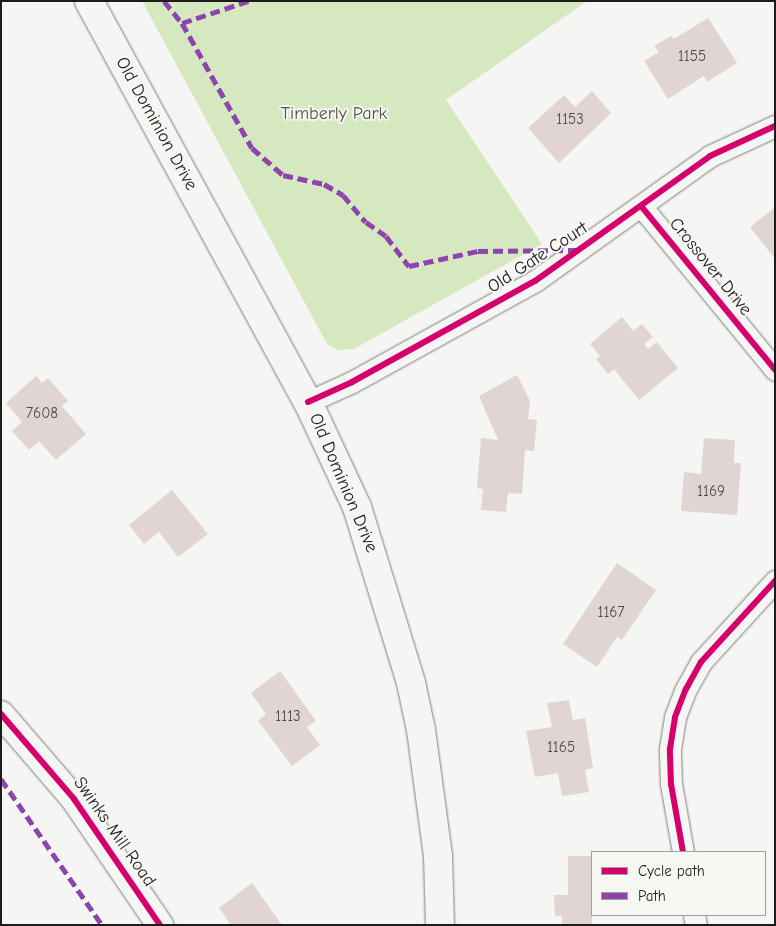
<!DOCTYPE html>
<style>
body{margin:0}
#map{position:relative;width:776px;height:926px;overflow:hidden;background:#f5f5f3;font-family:"Comic Neue",sans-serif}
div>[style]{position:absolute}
.green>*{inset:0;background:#d6e8c0}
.building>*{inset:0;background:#e0d5d3}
.roads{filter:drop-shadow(0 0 1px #7e7e7d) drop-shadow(0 0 1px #7e7e7d)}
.minor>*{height:21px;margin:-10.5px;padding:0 10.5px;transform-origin:10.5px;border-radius:10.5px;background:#f5f5f3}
.tertiary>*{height:26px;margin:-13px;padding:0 13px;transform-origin:13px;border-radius:13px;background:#f5f5f3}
.secondary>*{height:28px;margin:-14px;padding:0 14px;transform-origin:14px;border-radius:14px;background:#f5f5f3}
.quiet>*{height:5px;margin-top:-2.5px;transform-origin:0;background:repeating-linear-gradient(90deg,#8e44ad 0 10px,transparent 0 15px)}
.cycleway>*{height:6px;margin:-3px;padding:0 3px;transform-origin:3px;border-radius:3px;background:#d6006c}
span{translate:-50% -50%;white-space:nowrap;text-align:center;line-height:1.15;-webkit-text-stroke:4px #f6f6f2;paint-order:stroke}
.number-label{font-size:15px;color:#4d4a4a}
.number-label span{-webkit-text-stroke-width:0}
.park-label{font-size:18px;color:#4c5641}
.street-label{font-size:18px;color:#1c1c1c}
.frame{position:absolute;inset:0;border:2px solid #1c1c1c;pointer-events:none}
.legend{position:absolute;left:591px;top:851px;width:175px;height:65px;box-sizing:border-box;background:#f6f6f2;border:1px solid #9f9f9c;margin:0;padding:6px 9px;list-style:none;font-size:15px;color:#1c1c1c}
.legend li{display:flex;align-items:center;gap:10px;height:25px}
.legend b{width:25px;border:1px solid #9f9f9c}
</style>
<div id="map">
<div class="green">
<i style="clip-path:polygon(142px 1px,587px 1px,446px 100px,542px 244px,354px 349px,337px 350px,327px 344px)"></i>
</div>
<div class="building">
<i style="clip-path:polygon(708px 18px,737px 63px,707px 82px,704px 76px,668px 99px,644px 61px,659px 52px,654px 46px,671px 36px,674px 39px)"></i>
<i style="clip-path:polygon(592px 91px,611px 113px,559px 163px,528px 128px,564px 95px,575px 107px)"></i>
<i style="clip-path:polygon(775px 207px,775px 259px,750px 227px)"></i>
<i style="clip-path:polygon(622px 317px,633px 331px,642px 324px,653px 337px,644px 344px,648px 349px,657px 342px,678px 368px,639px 400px,614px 369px,608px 374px,596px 359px,600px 356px,590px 344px)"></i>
<i style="clip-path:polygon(517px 375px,530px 401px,528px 419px,537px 420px,534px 451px,525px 450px,522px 494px,508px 493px,506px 512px,481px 510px,483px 489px,477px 488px,481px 438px,498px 440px,479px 396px)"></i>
<i style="clip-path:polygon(36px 376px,42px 383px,48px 378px,68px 401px,62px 406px,86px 434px,56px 460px,39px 441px,29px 450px,12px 431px,22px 422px,6px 403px)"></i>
<i style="clip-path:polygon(704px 438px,735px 440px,734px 463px,741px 463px,737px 515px,681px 511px,684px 472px,701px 474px)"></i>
<i style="clip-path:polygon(172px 490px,208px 534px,178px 557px,159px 532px,144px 544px,129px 525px)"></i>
<i style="clip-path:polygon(617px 563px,656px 590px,622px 640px,617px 637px,597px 667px,563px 644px)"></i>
<i style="clip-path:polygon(280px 671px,316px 721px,307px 727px,320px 745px,292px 766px,258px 721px,266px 714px,251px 693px)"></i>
<i style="clip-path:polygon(569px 700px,573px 720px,585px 718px,593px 768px,585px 770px,589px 792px,562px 796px,558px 773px,535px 777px,526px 731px,552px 727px,547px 703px)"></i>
<i style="clip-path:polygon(568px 856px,592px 856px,592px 925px,562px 925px,562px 916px,555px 916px,554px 895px,568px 895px)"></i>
<i style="clip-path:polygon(252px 883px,282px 925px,231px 925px,219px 908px)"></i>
</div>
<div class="roads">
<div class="minor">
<i style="left:641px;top:206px;width:212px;rotate:50.7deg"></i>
<i style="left:308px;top:402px;width:48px;rotate:-24.4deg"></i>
<i style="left:352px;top:382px;width:209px;rotate:-28.9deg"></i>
<i style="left:535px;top:281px;width:215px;rotate:-35.5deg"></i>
<i style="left:710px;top:156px;width:72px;rotate:-24.8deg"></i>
<i style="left:683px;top:852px;width:69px;rotate:-100deg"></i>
<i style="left:671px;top:784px;width:35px;rotate:-92deg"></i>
<i style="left:670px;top:749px;width:32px;rotate:-81deg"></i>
<i style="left:675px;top:717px;width:30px;rotate:-69deg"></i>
<i style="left:686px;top:689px;width:31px;rotate:-61deg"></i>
<i style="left:701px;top:662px;width:110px;rotate:-47.6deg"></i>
<i style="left:694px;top:915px;width:10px;rotate:79deg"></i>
</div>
<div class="tertiary">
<i style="left:1px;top:714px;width:112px;rotate:49.3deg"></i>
<i style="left:74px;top:799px;width:153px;rotate:55.7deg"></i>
</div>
<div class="secondary">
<i style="left:89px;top:1px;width:457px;rotate:61.4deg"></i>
<i style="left:308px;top:402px;width:116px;rotate:65deg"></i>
<i style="left:357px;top:507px;width:184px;rotate:72.9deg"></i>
<i style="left:411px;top:683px;width:48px;rotate:78deg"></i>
<i style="left:421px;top:730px;width:126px;rotate:82.3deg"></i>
<i style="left:438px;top:855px;width:70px;rotate:88.4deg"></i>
</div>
</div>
<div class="quiet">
<i style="left:164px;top:1px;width:28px;rotate:51deg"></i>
<i style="left:182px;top:23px;width:143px;rotate:60.8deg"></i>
<i style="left:252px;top:148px;width:41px;rotate:41.1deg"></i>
<i style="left:283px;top:175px;width:42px;rotate:12.4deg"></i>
<i style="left:324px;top:184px;width:22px;rotate:30deg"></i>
<i style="left:343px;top:195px;width:35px;rotate:50deg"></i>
<i style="left:366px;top:222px;width:24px;rotate:35deg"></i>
<i style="left:386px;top:236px;width:38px;rotate:53deg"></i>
<i style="left:409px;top:266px;width:71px;rotate:-12.3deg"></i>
<i style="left:478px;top:251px;width:100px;rotate:-0.6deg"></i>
<i style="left:182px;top:23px;width:70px;rotate:-18.4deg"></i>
<i style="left:1px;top:779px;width:178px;rotate:55.3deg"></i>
</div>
<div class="cycleway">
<i style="left:641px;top:206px;width:212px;rotate:50.7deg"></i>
<i style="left:308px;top:402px;width:48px;rotate:-24.4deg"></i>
<i style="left:352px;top:382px;width:209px;rotate:-28.9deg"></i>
<i style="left:535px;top:281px;width:215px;rotate:-35.5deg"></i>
<i style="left:710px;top:156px;width:72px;rotate:-24.8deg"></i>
<i style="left:1px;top:714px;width:112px;rotate:49.3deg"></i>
<i style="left:74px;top:799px;width:153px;rotate:55.7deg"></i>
<i style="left:683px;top:852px;width:69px;rotate:-100deg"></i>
<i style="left:671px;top:784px;width:35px;rotate:-92deg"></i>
<i style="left:670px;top:749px;width:32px;rotate:-81deg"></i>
<i style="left:675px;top:717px;width:30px;rotate:-69deg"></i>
<i style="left:686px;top:689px;width:31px;rotate:-61deg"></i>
<i style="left:701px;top:662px;width:110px;rotate:-47.6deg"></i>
</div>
<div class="number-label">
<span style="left:692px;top:57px">1155</span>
<span style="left:570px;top:120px">1153</span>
<span style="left:42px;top:414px">7608</span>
<span style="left:711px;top:492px">1169</span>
<span style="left:611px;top:613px">1167</span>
<span style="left:288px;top:717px">1113</span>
<span style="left:561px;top:748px">1165</span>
</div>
<div class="park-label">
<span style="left:334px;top:114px">Timberly Park</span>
</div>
<div class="street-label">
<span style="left:156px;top:124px;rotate:61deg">Old Dominion Drive</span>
<span style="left:538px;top:258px;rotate:-33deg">Old Gate Court</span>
<span style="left:710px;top:267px;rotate:51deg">Crossover Drive</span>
<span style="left:343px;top:483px;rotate:67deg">Old Dominion Drive</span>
<span style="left:114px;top:832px;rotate:55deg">Swinks Mill Road</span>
</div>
<div class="frame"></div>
<ul class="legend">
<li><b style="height:6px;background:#d6006c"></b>Cycle path</li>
<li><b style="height:6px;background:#8e44ad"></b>Path</li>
</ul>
</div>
